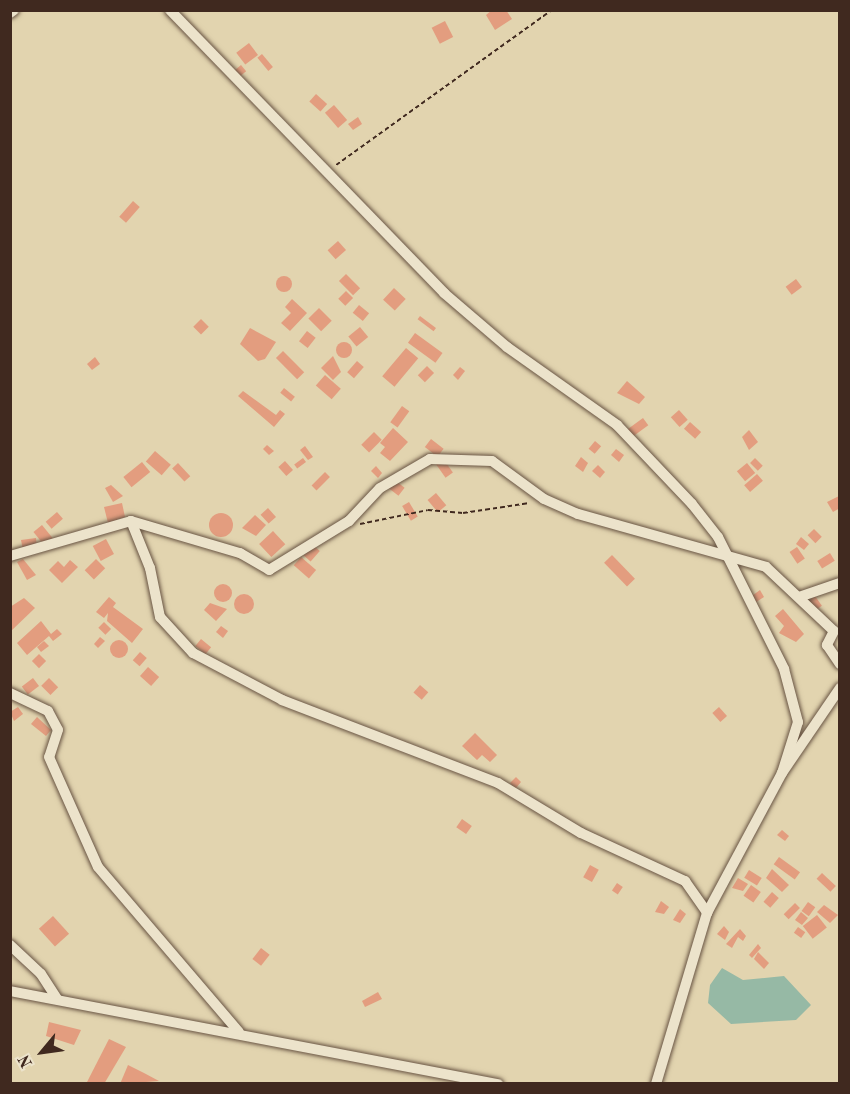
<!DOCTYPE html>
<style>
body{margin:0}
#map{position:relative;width:850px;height:1094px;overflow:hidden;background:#e2d4af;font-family:"Old Standard TT",serif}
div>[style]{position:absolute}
.water>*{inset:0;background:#96b9a5}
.building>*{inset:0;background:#e39d7f;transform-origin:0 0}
.round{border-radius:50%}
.path>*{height:1.5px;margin-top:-0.75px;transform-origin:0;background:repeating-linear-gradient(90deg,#40291f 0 4.5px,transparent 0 7.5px)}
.roads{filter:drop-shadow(0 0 2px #685443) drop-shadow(0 0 2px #685443)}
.minor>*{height:10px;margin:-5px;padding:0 5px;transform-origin:5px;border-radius:5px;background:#ece3cb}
span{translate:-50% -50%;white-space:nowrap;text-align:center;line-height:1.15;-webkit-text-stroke:6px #ece3cb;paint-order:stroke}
.frame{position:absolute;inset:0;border:12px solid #40291f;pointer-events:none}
.north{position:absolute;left:12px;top:1022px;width:60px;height:60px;-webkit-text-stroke:4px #ece3cb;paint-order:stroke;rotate:241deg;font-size:16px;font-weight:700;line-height:24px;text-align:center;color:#40291f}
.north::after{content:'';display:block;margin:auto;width:21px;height:27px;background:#40291f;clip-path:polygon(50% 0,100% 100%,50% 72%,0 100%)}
</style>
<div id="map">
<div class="water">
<i style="clip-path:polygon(722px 968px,743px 980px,784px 976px,811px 1005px,796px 1020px,731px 1024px,708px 1003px,710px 985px)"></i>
</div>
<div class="building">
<i style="clip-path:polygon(492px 10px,506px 10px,512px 19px,495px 30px,486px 15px)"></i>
<i style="left:445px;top:21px;width:18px;height:15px;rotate:63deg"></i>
<i style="left:249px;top:43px;width:15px;height:16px;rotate:53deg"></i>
<i style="left:262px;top:54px;width:17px;height:6px;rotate:50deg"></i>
<i style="left:241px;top:65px;width:8px;height:12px;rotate:50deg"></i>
<i style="left:316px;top:94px;width:15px;height:10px;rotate:42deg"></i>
<i style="left:334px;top:105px;width:20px;height:12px;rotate:49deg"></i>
<i style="clip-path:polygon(358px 117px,362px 124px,353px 130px,348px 124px)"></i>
<i style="left:133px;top:201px;width:9px;height:21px;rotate:41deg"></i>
<i style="left:338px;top:241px;width:12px;height:14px;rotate:48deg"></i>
<i style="left:346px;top:274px;width:20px;height:10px;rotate:45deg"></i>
<i class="round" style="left:276px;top:276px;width:16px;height:16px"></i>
<i style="left:796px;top:279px;width:10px;height:13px;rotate:53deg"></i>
<i style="left:394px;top:288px;width:16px;height:16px;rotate:43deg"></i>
<i style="left:346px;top:291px;width:10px;height:11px;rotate:45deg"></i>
<i style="clip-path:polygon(292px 299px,307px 313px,290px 331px,281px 323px,291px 313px,285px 307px)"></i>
<i style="left:359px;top:305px;width:13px;height:10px;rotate:39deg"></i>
<i style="left:319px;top:308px;width:18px;height:15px;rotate:45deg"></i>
<i style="left:420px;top:316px;width:20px;height:4px;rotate:37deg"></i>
<i style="left:201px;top:319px;width:11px;height:11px;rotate:45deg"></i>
<i style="left:360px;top:327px;width:13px;height:15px;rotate:51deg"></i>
<i style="clip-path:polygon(250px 328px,276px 342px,265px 359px,258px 361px,240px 344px)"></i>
<i style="left:307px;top:331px;width:11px;height:13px;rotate:38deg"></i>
<i style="left:415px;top:333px;width:34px;height:12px;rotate:36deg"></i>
<i class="round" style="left:336px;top:342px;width:16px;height:16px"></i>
<i style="left:406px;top:348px;width:16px;height:37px;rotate:40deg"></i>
<i style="left:283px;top:351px;width:30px;height:10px;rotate:45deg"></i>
<i style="clip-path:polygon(333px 356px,341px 372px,333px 380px,321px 368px)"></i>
<i style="clip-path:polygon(95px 357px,100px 364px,92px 370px,87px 364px)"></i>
<i style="left:357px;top:361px;width:9px;height:15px;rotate:41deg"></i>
<i style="left:427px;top:366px;width:10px;height:13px;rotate:45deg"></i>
<i style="clip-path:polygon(460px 367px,465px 371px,458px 380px,453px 375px)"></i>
<i style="left:325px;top:375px;width:21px;height:14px;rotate:41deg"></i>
<i style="clip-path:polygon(627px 381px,645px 397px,639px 404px,617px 393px)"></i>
<i style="left:284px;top:388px;width:14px;height:6px;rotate:39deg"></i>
<i style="clip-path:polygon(243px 391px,276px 415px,280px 410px,285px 414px,274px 427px,238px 396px)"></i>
<i style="left:402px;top:406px;width:9px;height:20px;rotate:36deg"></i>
<i style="left:679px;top:410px;width:13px;height:11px;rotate:48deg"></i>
<i style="left:643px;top:418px;width:9px;height:22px;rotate:54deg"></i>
<i style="left:690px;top:422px;width:15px;height:9px;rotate:42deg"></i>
<i style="clip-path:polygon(393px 428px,408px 442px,390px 461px,380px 453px,385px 447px,380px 443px)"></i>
<i style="clip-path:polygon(749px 430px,758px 442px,749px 450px,742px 437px)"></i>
<i style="left:374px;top:432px;width:11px;height:18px;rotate:45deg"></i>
<i style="left:431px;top:439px;width:16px;height:10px;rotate:38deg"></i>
<i style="left:595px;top:441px;width:8px;height:10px;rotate:40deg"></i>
<i style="clip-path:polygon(267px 445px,274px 451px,269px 455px,263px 449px)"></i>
<i style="clip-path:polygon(305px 446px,313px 457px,308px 460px,300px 450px)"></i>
<i style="clip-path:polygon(616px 449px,624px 455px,619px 462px,611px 455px)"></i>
<i style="left:155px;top:451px;width:21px;height:14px;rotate:41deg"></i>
<i style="left:442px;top:457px;width:19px;height:9px;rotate:55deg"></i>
<i style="clip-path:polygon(581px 457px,588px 463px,583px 472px,575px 466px)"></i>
<i style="left:303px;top:458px;width:5px;height:11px;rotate:53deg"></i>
<i style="left:755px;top:458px;width:11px;height:7px;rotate:45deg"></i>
<i style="left:285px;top:461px;width:12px;height:9px;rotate:48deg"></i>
<i style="left:142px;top:462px;width:13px;height:24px;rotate:51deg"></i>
<i style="left:178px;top:463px;width:18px;height:8px;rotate:47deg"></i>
<i style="left:747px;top:463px;width:13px;height:13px;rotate:51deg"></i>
<i style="clip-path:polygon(598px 465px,605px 472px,600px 478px,592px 471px)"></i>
<i style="clip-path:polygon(376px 466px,382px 473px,378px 478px,371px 471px)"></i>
<i style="left:325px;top:472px;width:7px;height:19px;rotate:45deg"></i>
<i style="left:757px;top:474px;width:9px;height:17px;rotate:49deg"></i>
<i style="left:392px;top:478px;width:16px;height:10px;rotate:38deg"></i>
<i style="clip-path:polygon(111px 485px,123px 496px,113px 502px,105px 488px)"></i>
<i style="left:436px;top:493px;width:16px;height:11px;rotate:50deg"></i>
<i style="clip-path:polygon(839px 496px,840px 508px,833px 512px,827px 502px)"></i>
<i style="left:409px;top:502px;width:17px;height:8px;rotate:59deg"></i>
<i style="clip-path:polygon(122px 503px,125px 517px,108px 523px,104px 507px)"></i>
<i style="left:268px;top:508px;width:12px;height:10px;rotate:48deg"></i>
<i style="left:57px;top:512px;width:9px;height:15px;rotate:49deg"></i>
<i class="round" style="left:209px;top:513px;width:24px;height:24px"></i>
<i style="clip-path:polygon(255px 515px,266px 525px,256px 536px,242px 528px)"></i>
<i style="left:42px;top:525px;width:19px;height:11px;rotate:51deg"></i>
<i style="left:814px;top:529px;width:11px;height:9px;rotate:45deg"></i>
<i style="left:273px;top:531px;width:18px;height:19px;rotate:47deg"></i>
<i style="clip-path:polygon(801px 537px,809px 544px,804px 550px,796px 544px)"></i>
<i style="clip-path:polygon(36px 538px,37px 549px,23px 550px,21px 540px)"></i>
<i style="left:106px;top:539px;width:17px;height:15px;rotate:62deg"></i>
<i style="left:313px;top:545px;width:9px;height:14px;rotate:41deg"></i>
<i style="left:797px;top:547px;width:14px;height:9px;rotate:56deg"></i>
<i style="left:830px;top:553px;width:9px;height:15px;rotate:58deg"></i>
<i style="left:612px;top:555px;width:33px;height:11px;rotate:46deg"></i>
<i style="left:301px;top:557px;width:20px;height:11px;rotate:41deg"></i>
<i style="clip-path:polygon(23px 559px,36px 575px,27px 580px,17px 562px)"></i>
<i style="left:96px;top:559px;width:13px;height:16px;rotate:45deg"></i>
<i style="clip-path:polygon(70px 560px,78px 567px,62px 583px,49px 570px,58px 561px,64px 567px)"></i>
<i class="round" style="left:214px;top:584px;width:18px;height:18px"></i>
<i style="clip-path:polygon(760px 590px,764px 597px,753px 604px,749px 598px)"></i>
<i class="round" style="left:234px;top:594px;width:20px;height:20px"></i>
<i style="left:815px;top:596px;width:12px;height:9px;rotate:55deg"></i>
<i style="clip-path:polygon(109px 597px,116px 603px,113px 607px,143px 629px,132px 643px,107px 621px,108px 613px,104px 618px,96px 612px)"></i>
<i style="clip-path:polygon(24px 598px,35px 608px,10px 632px,10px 607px)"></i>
<i style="clip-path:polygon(210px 603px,227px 609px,216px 621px,204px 610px)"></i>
<i style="clip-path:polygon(783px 609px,804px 634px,796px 642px,779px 633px,784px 626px,775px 616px)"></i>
<i style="clip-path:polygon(41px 621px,51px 634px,57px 629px,62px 634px,53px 641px,49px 636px,27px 655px,17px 643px)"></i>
<i style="left:104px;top:622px;width:10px;height:8px;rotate:45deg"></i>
<i style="clip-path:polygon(221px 626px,228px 631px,223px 638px,216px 632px)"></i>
<i style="clip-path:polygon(100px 637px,105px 641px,98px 648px,94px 644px)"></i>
<i style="left:201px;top:639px;width:13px;height:9px;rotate:39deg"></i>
<i class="round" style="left:110px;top:640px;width:18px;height:18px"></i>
<i style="clip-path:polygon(44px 641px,49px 646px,41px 652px,37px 647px)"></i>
<i style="left:140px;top:652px;width:9px;height:11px;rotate:41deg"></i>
<i style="left:39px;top:654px;width:10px;height:10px;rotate:45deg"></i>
<i style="left:148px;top:667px;width:15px;height:12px;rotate:42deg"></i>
<i style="left:33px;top:678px;width:10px;height:14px;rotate:53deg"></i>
<i style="left:49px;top:678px;width:13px;height:11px;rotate:45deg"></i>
<i style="left:420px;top:685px;width:11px;height:10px;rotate:41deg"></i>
<i style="clip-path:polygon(18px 707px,23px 714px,14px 721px,10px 712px)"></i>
<i style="left:719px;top:707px;width:12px;height:9px;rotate:48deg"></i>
<i style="clip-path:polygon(37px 717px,51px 730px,46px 736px,31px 724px)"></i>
<i style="clip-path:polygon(475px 733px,497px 755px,490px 762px,482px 755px,477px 760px,462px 746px)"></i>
<i style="clip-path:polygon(516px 777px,521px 782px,515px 789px,510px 783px)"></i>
<i style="left:462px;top:819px;width:12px;height:10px;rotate:35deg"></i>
<i style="clip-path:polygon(782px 830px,789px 836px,785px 841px,777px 835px)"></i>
<i style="left:779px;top:857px;width:26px;height:9px;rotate:36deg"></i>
<i style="left:590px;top:865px;width:10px;height:14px;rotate:29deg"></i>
<i style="clip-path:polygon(772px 869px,789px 885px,782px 892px,766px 878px)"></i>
<i style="left:749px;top:870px;width:15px;height:9px;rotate:32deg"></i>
<i style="left:822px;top:873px;width:19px;height:8px;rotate:43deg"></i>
<i style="clip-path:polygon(738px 878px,748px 884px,743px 891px,732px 888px)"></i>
<i style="left:617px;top:883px;width:7px;height:9px;rotate:34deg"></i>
<i style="left:751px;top:885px;width:12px;height:13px;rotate:35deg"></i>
<i style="left:772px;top:892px;width:9px;height:13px;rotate:41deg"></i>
<i style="clip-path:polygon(661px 901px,669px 907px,664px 914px,655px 912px)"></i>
<i style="left:808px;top:902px;width:9px;height:11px;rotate:36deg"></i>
<i style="left:795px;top:903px;width:7px;height:16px;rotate:45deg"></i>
<i style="clip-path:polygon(824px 905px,838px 915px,830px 923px,817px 912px)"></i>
<i style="clip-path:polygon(680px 909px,686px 914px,680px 923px,673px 920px)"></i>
<i style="clip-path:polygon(801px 912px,808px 918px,802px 925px,795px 920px)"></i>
<i style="left:817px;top:915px;width:16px;height:18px;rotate:52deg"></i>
<i style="left:53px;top:916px;width:24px;height:19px;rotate:48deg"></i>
<i style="clip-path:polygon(724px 926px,729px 932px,725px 940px,717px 934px)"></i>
<i style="left:798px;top:927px;width:9px;height:7px;rotate:36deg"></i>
<i style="clip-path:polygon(740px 929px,746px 936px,743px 941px,738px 937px,732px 948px,726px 944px)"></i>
<i style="clip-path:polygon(758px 944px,761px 948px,752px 958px,749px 955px)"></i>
<i style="left:261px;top:948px;width:11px;height:14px;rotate:38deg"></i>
<i style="clip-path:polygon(758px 952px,769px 963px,764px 969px,754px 959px)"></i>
<i style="clip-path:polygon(378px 992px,382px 999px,365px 1007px,362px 1001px)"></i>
<i style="clip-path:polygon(49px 1022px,81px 1030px,74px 1045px,46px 1036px)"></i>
<i style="clip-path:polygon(109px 1039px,126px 1047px,104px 1084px,86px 1084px)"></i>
<i style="clip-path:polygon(128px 1065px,144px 1073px,159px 1081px,120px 1084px)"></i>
</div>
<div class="path">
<i style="left:336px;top:165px;width:266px;rotate:-35.7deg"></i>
<i style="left:360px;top:524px;width:69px;rotate:-11.6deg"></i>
<i style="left:428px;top:510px;width:35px;rotate:5deg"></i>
<i style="left:463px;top:513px;width:67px;rotate:-8.6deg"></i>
</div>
<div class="roads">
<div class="minor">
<i style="left:170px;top:10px;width:394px;rotate:45.9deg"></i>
<i style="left:444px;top:293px;width:83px;rotate:40.6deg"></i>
<i style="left:507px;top:347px;width:135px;rotate:35.3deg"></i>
<i style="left:617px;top:425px;width:109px;rotate:46.5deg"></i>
<i style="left:692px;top:504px;width:42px;rotate:51.8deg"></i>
<i style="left:718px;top:537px;width:148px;rotate:63.4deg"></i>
<i style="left:784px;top:669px;width:55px;rotate:75.2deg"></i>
<i style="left:798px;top:722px;width:53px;rotate:107.4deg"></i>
<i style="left:10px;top:13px;width:5px;rotate:-37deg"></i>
<i style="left:131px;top:521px;width:51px;rotate:68deg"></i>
<i style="left:150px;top:568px;width:50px;rotate:78.5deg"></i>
<i style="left:160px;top:617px;width:49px;rotate:47.5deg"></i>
<i style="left:193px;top:653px;width:101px;rotate:27.8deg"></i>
<i style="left:282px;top:700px;width:231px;rotate:21deg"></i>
<i style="left:498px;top:783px;width:97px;rotate:31.1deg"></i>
<i style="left:581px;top:833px;width:115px;rotate:24.8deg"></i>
<i style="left:685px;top:881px;width:39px;rotate:55deg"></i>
<i style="left:10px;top:556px;width:126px;rotate:-16.1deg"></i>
<i style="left:131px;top:521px;width:114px;rotate:16.4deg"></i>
<i style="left:240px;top:553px;width:34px;rotate:30deg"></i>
<i style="left:269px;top:570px;width:94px;rotate:-31.5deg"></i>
<i style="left:349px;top:521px;width:45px;rotate:-46.8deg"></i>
<i style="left:380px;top:488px;width:58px;rotate:-30.1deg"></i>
<i style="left:430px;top:459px;width:62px;rotate:1.8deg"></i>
<i style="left:492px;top:461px;width:64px;rotate:36.2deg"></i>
<i style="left:544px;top:499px;width:37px;rotate:24deg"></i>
<i style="left:578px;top:514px;width:195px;rotate:15.7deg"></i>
<i style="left:766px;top:567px;width:93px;rotate:43.3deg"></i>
<i style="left:834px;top:631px;width:16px;rotate:117deg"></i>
<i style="left:827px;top:645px;width:23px;rotate:56deg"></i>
<i style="left:799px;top:597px;width:43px;rotate:-18.9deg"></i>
<i style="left:10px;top:693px;width:42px;rotate:25.3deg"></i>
<i style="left:48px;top:711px;width:21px;rotate:62deg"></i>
<i style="left:58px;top:730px;width:28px;rotate:108deg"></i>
<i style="left:49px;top:757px;width:120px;rotate:66deg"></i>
<i style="left:98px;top:867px;width:217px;rotate:49.5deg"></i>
<i style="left:10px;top:945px;width:42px;rotate:43.1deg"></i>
<i style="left:41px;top:974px;width:30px;rotate:57deg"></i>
<i style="left:10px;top:991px;width:497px;rotate:10.8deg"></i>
<i style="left:656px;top:1084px;width:178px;rotate:-73.4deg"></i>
<i style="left:707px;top:913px;width:159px;rotate:-61.8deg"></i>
<i style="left:782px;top:773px;width:103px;rotate:-55.7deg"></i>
</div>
</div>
<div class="frame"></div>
<div class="north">N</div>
</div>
